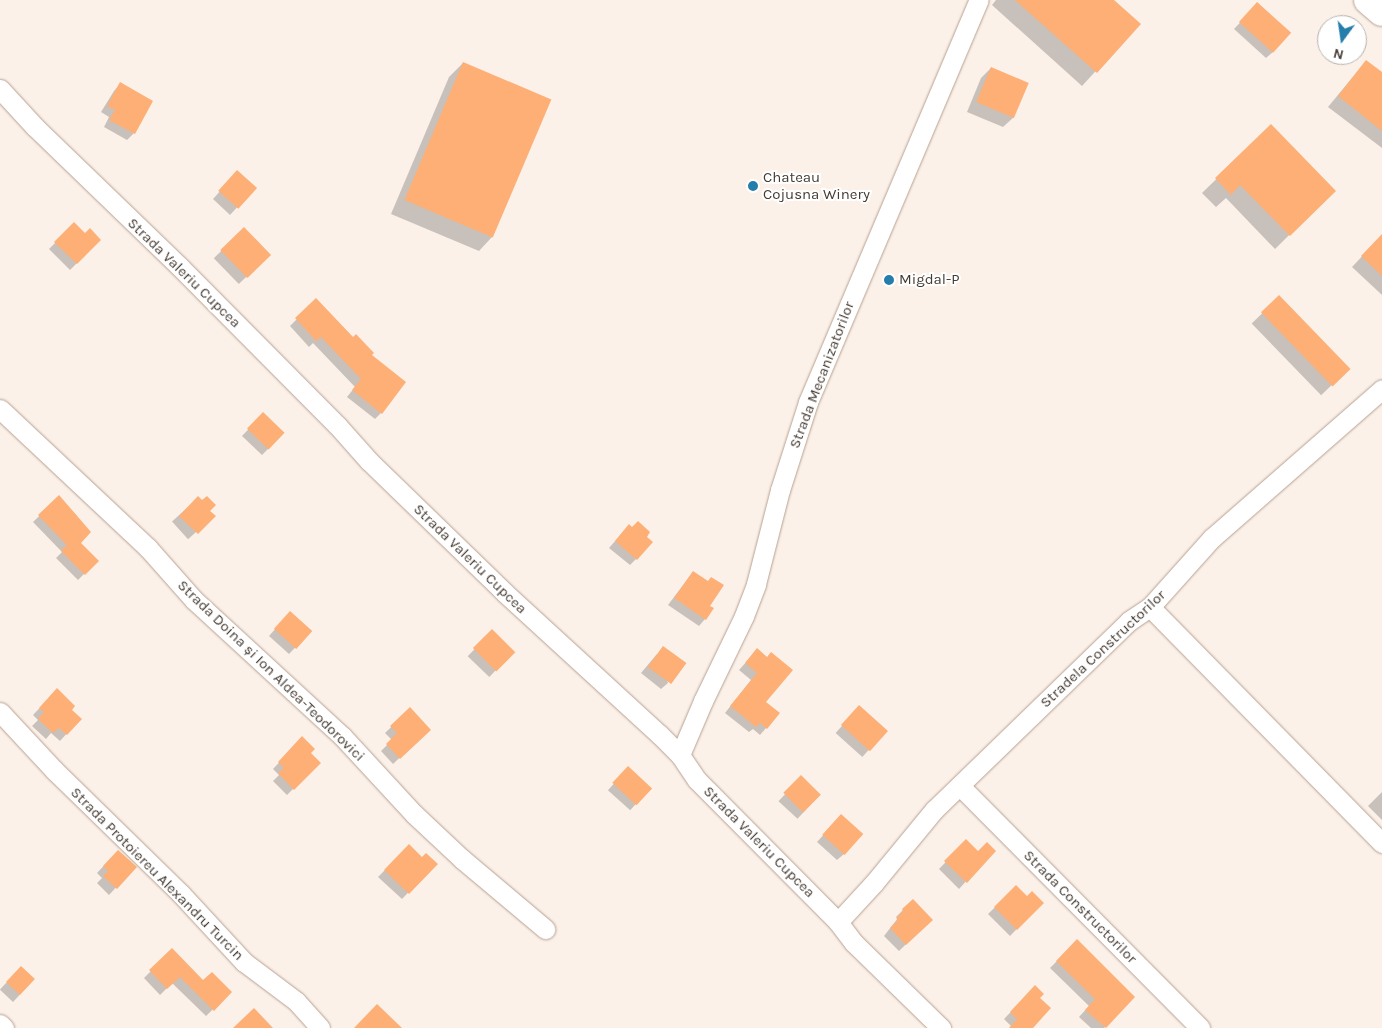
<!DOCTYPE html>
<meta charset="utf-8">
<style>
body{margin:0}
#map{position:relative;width:1382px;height:1028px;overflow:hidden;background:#fbf1e9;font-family:Karla,sans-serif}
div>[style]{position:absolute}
.shadow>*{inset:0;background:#0003;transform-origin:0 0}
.building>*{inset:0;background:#fdaf75;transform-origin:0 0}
.roads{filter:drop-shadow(0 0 1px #b8a08f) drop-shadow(0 0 1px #b8a08f)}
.street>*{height:19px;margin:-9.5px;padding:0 9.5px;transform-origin:9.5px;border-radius:9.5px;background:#fff}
.secondary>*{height:28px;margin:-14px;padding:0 14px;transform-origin:14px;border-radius:14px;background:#fff}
.dots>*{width:14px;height:14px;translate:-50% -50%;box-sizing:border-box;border:2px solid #fff;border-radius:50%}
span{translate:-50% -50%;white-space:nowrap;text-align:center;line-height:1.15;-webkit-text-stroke:4px #fff;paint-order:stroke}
.poi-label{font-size:15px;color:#453b33}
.left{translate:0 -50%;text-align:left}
.street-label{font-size:15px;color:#453b33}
.north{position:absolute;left:1317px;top:15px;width:50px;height:50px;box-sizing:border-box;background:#fff;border:1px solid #b5b1ad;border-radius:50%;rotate:194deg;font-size:14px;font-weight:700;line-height:20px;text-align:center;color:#453b33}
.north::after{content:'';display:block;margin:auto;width:18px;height:22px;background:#247dab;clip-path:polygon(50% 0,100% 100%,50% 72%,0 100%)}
</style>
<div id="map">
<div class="shadow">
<i style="clip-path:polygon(996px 0,1113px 0,1139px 24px,1082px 86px,992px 5px)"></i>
<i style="clip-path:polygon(1251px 11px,1273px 52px,1266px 58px,1234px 29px)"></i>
<i style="clip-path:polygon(1366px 61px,1382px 73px,1382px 148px,1328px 107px)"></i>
<i style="clip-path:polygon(463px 63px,492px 237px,479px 251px,391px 214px,449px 77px)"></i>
<i style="clip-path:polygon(991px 68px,1014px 117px,1003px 127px,967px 112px,981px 78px)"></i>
<i style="clip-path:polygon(120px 84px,134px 133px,127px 140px,104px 127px,109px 117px,101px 112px,114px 91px)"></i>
<i style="clip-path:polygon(1271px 126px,1334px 191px,1275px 249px,1226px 198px,1216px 207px,1202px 193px)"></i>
<i style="clip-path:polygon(231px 179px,255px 188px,230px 215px,213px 199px)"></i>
<i style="clip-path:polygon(74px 224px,85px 235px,100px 240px,70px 270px,49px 249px)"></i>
<i style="left:244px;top:229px;width:36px;height:42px;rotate:46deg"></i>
<i style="clip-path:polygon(1382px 235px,1382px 295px,1352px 267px)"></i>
<i style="left:1279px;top:297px;width:100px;height:38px;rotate:46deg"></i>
<i style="clip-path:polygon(316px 300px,370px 355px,381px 413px,375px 419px,347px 397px,355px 387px,313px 343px,309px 347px,290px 326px)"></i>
<i style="clip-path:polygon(263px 414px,268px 449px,262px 455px,242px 436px)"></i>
<i style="clip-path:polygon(59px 497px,77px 516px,75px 518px,79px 543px,97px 561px,78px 580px,56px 558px,62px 552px,33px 522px)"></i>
<i style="left:198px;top:498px;width:24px;height:35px;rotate:48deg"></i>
<i style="clip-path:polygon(632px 528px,636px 559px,630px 565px,609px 548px,623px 532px)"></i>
<i style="clip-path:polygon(693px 572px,705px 619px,699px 626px,668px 605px)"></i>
<i style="clip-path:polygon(284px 619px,311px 631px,289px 654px,269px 636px)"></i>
<i style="left:492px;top:631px;width:30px;height:35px;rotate:44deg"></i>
<i style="clip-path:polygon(757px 650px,766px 728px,760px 735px,753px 729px,749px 732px,725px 713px,751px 680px,739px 670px)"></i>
<i style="clip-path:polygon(657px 654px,668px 683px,661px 689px,641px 673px)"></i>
<i style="clip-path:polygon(50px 697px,80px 719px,60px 741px,51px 733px,46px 739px,32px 726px,38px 720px,33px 715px)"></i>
<i style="left:859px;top:707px;width:36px;height:35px;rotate:42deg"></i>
<i style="clip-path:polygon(410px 709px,429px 730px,393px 764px,381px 751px,392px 740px,385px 733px)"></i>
<i style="clip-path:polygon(302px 738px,309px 753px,319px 763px,287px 795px,273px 781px,279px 775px,273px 769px)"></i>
<i style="left:628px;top:768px;width:30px;height:30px;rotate:42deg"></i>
<i style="left:801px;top:777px;width:26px;height:33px;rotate:43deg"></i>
<i style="clip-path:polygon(1382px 792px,1382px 820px,1368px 806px)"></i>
<i style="clip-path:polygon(835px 822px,844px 854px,837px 860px,817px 842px)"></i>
<i style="clip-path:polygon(966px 841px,978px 852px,994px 851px,959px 889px,939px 869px)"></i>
<i style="clip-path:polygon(409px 846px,422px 859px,436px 864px,402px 899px,378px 877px)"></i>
<i style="clip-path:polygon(111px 858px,135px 867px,109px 895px,97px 883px,102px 878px,97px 873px)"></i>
<i style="clip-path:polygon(1016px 887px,1027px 898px,1042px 903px,1010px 936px,988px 914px)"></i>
<i style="clip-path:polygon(913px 900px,931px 920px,899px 951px,884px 936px,898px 918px,896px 917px)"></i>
<i style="clip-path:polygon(1077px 941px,1134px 997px,1104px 1028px,1091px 1028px,1079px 1017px,1089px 1006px,1050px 968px)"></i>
<i style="clip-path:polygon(172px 950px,203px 982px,231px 992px,206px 1016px,172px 983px,160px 995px,144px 978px)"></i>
<i style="left:21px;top:967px;width:18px;height:31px;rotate:43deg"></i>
<i style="clip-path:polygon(1035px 987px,1039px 998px,1031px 1028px,1010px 1028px,1011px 1026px,1004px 1019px)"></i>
</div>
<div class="building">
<i style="clip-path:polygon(1015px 0,1114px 0,1141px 24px,1097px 73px)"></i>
<i style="left:1257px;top:2px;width:46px;height:27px;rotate:42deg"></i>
<i style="clip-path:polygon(1366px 60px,1382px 72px,1382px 131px,1338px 96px)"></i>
<i style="left:463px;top:62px;width:96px;height:150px;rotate:23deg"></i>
<i style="left:991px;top:67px;width:41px;height:38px;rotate:23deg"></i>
<i style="clip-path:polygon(120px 82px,153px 101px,135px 134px,109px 120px,115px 110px,107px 106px)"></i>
<i style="clip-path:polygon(1271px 124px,1336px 191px,1290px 236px,1240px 185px,1231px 195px,1215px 178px)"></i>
<i style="left:237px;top:170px;width:27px;height:28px;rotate:42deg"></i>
<i style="clip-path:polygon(74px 222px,85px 233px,90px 228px,101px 240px,77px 264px,54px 242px)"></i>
<i style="left:244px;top:227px;width:39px;height:33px;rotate:46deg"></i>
<i style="clip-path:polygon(1382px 234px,1382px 276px,1361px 256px)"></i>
<i style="left:1279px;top:295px;width:103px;height:25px;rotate:46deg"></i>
<i style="clip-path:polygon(316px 298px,353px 337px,356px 334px,374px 353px,372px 355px,406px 382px,382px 414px,352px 390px,361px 379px,321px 337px,316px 341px,295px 318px)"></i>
<i style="left:263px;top:412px;width:30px;height:23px;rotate:44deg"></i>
<i style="clip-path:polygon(59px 495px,91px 532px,81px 543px,99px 561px,85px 575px,61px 551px,67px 545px,38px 515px)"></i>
<i style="clip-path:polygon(198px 496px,202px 500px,207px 496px,216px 505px,210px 511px,216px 516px,198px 534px,179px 516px)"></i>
<i style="clip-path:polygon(638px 521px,650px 532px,647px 537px,653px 542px,637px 560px,615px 541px,629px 524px,632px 527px)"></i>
<i style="clip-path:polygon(693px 571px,708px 581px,711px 577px,724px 585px,710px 606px,714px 608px,706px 620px,674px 598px)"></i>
<i style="left:290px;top:611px;width:30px;height:24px;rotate:42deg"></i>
<i style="left:492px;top:629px;width:33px;height:27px;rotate:45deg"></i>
<i style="left:663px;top:646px;width:29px;height:26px;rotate:36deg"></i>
<i style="clip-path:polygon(757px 648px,767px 657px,771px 652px,793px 670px,766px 702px,780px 713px,767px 729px,760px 723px,756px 727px,730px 706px,757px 673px,745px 663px)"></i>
<i style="clip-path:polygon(57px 688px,75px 706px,72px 710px,82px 719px,67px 735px,59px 728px,53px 733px,38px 719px,44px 712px,39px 708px)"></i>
<i style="left:859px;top:705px;width:39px;height:27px;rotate:42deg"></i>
<i style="clip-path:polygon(410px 707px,431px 730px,400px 759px,386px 744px,397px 733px,390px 726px)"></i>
<i style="clip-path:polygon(302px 736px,315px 749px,311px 753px,321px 763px,294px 790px,278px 773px,284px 768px,278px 762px)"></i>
<i style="left:628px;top:766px;width:33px;height:23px;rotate:43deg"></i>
<i style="left:801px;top:775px;width:28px;height:25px;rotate:45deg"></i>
<i style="left:841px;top:814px;width:30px;height:28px;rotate:42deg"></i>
<i style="clip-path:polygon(966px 839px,978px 851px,987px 842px,996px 851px,967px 883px,944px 861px)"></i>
<i style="clip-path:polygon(409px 844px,422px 857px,426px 853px,438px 864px,409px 894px,384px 870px)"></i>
<i style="clip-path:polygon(118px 850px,137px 867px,117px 889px,103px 876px,108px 871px,103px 866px)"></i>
<i style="clip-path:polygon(1016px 885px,1027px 896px,1032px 891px,1044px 903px,1017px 930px,994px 907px)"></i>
<i style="clip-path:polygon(913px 899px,933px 920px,906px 945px,890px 928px,898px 920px,896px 918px,903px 911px,902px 909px)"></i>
<i style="clip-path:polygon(1077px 939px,1135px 997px,1106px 1028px,1085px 1010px,1095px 999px,1056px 961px)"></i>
<i style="clip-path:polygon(172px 948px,203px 980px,212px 972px,232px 992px,214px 1011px,180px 977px,167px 989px,149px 970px)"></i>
<i style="left:21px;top:966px;width:19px;height:22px;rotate:43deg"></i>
<i style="clip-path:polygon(1035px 985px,1044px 994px,1040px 998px,1051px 1008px,1033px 1028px,1009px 1028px,1017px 1019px,1010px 1012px)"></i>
<i style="clip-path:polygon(377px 1004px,402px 1028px,354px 1028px)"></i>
<i style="clip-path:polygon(254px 1008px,273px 1028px,233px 1028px)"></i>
</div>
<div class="roads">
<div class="street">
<i style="left:0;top:89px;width:52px;rotate:47.4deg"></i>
<i style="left:35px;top:127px;width:200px;rotate:44deg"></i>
<i style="left:179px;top:266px;width:224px;rotate:45.2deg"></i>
<i style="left:337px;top:425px;width:48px;rotate:48.4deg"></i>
<i style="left:369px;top:461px;width:190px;rotate:44.1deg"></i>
<i style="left:505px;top:593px;width:209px;rotate:42.5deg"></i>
<i style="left:659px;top:734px;width:30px;rotate:45deg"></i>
<i style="left:680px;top:755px;width:30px;rotate:56deg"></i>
<i style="left:697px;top:780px;width:200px;rotate:45.2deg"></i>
<i style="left:838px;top:922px;width:26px;rotate:53deg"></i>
<i style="left:854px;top:943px;width:122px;rotate:44.3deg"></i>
<i style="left:0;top:409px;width:203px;rotate:43.2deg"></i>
<i style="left:148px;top:548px;width:69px;rotate:48.5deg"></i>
<i style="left:194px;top:600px;width:201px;rotate:42.6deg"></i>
<i style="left:342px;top:736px;width:106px;rotate:47.3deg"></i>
<i style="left:414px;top:814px;width:66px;rotate:43.2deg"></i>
<i style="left:462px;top:859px;width:109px;rotate:40.1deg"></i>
<i style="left:1150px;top:607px;width:331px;rotate:45.5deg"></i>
<i style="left:0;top:712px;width:79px;rotate:47deg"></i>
<i style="left:54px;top:770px;width:177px;rotate:44.3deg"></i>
<i style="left:181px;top:894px;width:93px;rotate:47.2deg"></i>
<i style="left:244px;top:962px;width:65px;rotate:36.9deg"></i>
<i style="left:296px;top:1001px;width:36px;rotate:48deg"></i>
<i style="left:680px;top:755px;width:59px;rotate:-66.9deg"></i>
<i style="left:703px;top:701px;width:94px;rotate:-64.2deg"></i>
<i style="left:744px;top:616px;width:34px;rotate:-69deg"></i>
<i style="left:756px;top:584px;width:97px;rotate:-75.7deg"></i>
<i style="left:780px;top:490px;width:92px;rotate:-72.3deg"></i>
<i style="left:808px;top:402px;width:437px;rotate:-67deg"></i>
<i style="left:960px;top:786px;width:341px;rotate:45.2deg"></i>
<i style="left:838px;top:922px;width:53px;rotate:-47.3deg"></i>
<i style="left:874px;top:883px;width:94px;rotate:-50.6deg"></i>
<i style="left:934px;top:810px;width:272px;rotate:-44.1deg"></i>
<i style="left:1129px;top:621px;width:25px;rotate:-34deg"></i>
<i style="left:1150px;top:607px;width:93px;rotate:-48.1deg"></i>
<i style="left:1212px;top:538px;width:226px;rotate:-41.2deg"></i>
<i style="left:0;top:1024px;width:6px;rotate:45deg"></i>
</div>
<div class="secondary">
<i style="left:1368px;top:0;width:18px;rotate:41deg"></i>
</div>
</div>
<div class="dots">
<i style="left:753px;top:186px;background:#247dab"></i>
<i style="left:889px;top:280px;background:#247dab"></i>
</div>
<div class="poi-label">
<span class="left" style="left:763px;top:186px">Chateau<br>Cojusna Winery</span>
<span class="left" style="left:899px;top:280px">Migdal-P</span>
</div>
<div class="street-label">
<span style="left:184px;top:273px;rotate:44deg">Strada Valeriu Cupcea</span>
<span style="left:822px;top:375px;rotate:-69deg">Strada Mecanizatorilor</span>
<span style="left:470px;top:559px;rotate:44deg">Strada Valeriu Cupcea</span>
<span style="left:1103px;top:649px;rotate:-43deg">Stradela Constructorilor</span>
<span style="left:271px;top:671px;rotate:44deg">Strada Doina și Ion Aldea-Teodorovici</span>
<span style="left:759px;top:842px;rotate:45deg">Strada Valeriu Cupcea</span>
<span style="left:157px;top:874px;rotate:45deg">Strada Protoiereu Alexandru Turcin</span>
<span style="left:1080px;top:907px;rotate:45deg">Strada Constructorilor</span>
</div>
<div class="north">N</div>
</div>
